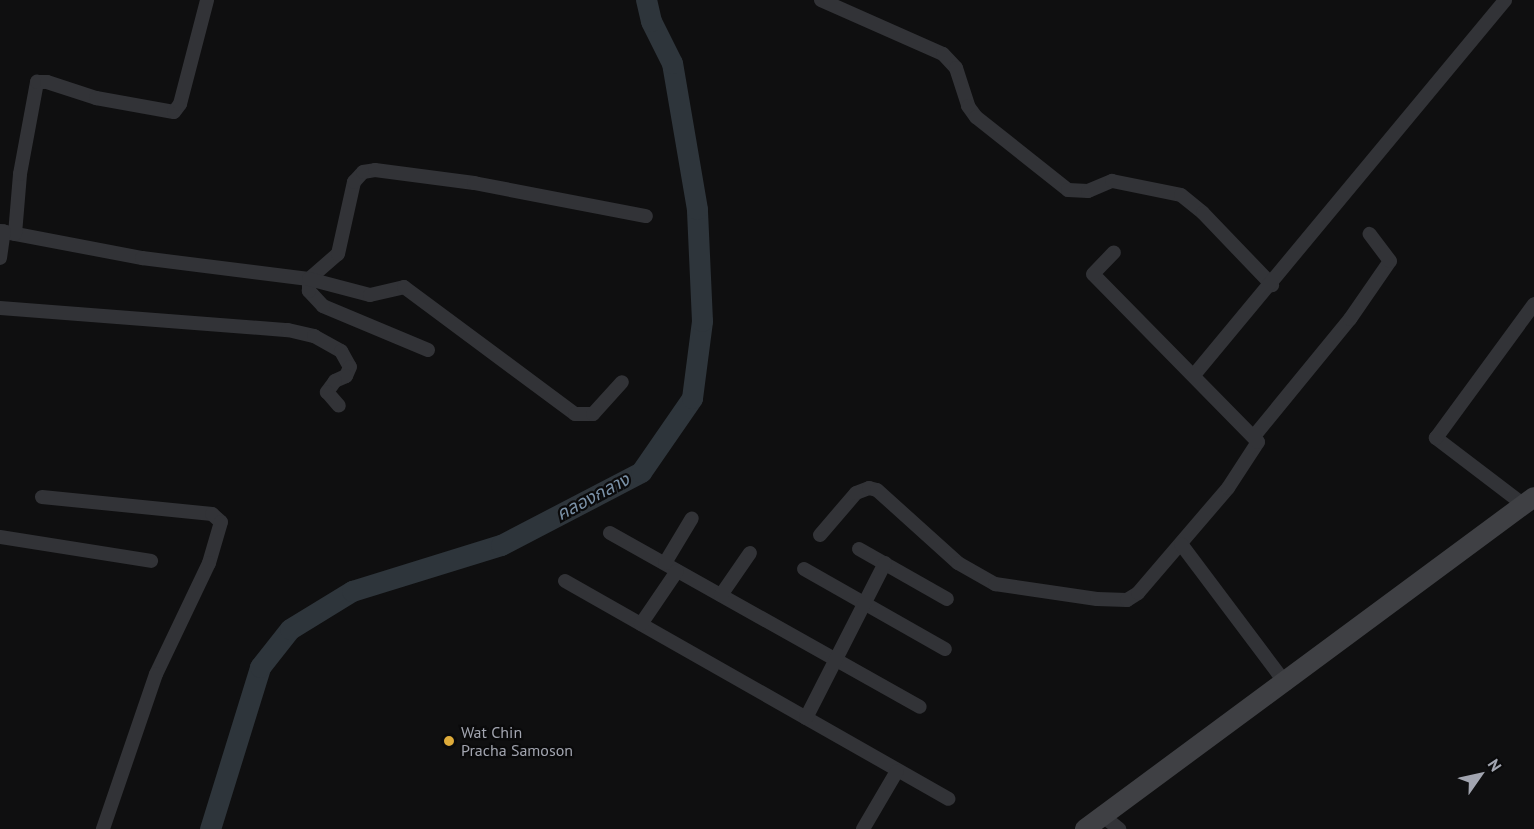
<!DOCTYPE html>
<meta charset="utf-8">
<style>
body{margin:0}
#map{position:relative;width:1534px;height:829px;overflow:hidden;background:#0f0f10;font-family:"PT Sans","Noto Sans Thai",sans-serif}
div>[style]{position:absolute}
.river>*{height:21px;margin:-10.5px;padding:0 10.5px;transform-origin:10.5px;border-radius:10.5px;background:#2e353b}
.minor>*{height:14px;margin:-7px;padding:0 7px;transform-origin:7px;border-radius:7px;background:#323337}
.secondary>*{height:20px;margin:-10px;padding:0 10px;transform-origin:10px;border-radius:10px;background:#3f4044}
.dots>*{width:16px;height:16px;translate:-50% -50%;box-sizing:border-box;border:3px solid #0a0a0b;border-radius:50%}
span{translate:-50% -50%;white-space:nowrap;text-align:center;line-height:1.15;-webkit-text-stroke:4.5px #0a0a0b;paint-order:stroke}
.poi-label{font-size:16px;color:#a2a5b0}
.left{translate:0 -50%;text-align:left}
.water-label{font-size:18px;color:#7b92a8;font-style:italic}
.north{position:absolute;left:1450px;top:745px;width:60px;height:60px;-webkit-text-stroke:4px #0a0a0b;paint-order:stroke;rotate:56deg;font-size:16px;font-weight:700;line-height:24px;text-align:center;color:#a2a5b0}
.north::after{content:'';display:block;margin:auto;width:21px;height:27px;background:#a2a5b0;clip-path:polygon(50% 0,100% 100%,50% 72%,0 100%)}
</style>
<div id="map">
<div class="river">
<i style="left:210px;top:829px;width:170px;rotate:-72.8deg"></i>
<i style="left:260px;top:667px;width:48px;rotate:-51.7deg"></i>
<i style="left:290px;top:629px;width:73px;rotate:-31.5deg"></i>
<i style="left:352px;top:591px;width:156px;rotate:-17.2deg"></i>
<i style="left:501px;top:545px;width:158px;rotate:-27.5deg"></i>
<i style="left:641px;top:472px;width:90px;rotate:-55.4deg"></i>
<i style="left:692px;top:398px;width:78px;rotate:-82.6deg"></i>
<i style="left:702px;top:321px;width:112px;rotate:-92.6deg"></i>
<i style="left:697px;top:209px;width:148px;rotate:-99.7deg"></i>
<i style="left:672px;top:63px;width:47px;rotate:-116.6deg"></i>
<i style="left:651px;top:21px;width:22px;rotate:-103deg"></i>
</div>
<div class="minor">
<i style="left:821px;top:0;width:133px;rotate:23.9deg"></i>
<i style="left:943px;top:54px;width:19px;rotate:47deg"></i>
<i style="left:956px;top:68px;width:40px;rotate:72deg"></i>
<i style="left:968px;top:106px;width:14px;rotate:54deg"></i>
<i style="left:976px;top:117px;width:117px;rotate:38.4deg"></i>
<i style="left:1068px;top:190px;width:20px;rotate:3deg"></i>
<i style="left:1088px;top:191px;width:26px;rotate:-23deg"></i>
<i style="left:1112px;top:181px;width:70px;rotate:11.5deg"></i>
<i style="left:1181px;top:195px;width:28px;rotate:39deg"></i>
<i style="left:1203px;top:213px;width:100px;rotate:46.2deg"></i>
<i style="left:0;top:231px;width:145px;rotate:10.8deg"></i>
<i style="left:142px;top:258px;width:168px;rotate:7.2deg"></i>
<i style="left:309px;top:279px;width:38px;rotate:-41deg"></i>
<i style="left:338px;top:254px;width:74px;rotate:-77.5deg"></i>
<i style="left:354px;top:182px;width:13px;rotate:-48deg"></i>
<i style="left:363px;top:172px;width:12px;rotate:-9deg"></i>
<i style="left:375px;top:170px;width:100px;rotate:7.5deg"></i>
<i style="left:474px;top:183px;width:175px;rotate:10.9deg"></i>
<i style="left:15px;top:234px;width:60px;rotate:-85.2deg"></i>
<i style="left:20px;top:174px;width:94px;rotate:-79.5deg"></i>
<i style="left:37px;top:82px;width:10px"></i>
<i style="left:47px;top:82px;width:52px;rotate:18.1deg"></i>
<i style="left:96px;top:98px;width:79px;rotate:10.2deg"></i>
<i style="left:174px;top:112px;width:10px;rotate:-53deg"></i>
<i style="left:180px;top:104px;width:107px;rotate:-75.4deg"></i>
<i style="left:0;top:258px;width:27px;rotate:-82deg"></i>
<i style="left:0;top:308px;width:289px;rotate:4.4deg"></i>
<i style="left:288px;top:330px;width:27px;rotate:13deg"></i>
<i style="left:314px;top:336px;width:31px;rotate:29deg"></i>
<i style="left:341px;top:351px;width:18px;rotate:61deg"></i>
<i style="left:350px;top:367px;width:10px;rotate:114deg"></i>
<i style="left:346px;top:376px;width:12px;rotate:156deg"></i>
<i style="left:335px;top:381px;width:14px;rotate:126deg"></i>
<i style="left:327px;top:392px;width:18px;rotate:49deg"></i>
<i style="left:428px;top:350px;width:114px;rotate:-157.3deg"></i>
<i style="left:323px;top:306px;width:21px;rotate:-133deg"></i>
<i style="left:309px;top:291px;width:12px;rotate:-90deg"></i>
<i style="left:309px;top:279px;width:63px;rotate:14.7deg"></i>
<i style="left:370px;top:295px;width:35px;rotate:-13deg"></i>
<i style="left:404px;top:287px;width:213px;rotate:36.6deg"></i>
<i style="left:575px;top:414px;width:18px"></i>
<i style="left:593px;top:414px;width:43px;rotate:-47.8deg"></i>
<i style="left:1194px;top:375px;width:487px;rotate:-50.3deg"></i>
<i style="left:1255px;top:435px;width:150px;rotate:-50.7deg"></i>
<i style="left:1350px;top:319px;width:70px;rotate:-55.4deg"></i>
<i style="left:1390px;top:261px;width:34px;rotate:-127deg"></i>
<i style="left:42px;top:497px;width:171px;rotate:5.7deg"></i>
<i style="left:212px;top:514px;width:12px;rotate:42deg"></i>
<i style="left:221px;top:522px;width:43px;rotate:106.3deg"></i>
<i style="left:209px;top:563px;width:123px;rotate:115.5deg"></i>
<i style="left:156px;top:674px;width:164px;rotate:108.9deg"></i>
<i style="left:1524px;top:505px;width:111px;rotate:-142.7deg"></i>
<i style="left:1436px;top:438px;width:166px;rotate:-53.8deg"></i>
<i style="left:610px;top:533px;width:355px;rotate:29.3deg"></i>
<i style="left:820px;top:535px;width:55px;rotate:-49.4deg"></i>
<i style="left:856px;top:493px;width:14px;rotate:-21deg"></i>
<i style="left:869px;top:488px;width:8px;rotate:14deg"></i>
<i style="left:877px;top:490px;width:109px;rotate:42deg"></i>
<i style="left:958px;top:563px;width:43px;rotate:29.6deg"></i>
<i style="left:995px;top:584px;width:103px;rotate:8.4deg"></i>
<i style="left:1097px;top:599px;width:30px;rotate:2deg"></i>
<i style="left:1127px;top:600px;width:13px;rotate:-32deg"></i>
<i style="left:1138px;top:593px;width:138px;rotate:-49.4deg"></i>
<i style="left:1228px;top:488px;width:55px;rotate:-56.9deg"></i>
<i style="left:1258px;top:442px;width:235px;rotate:-134.5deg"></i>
<i style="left:1093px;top:274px;width:30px;rotate:-46deg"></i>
<i style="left:0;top:537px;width:153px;rotate:9deg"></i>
<i style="left:1181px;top:544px;width:175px;rotate:53.1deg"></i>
<i style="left:859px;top:549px;width:101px;rotate:29.6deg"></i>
<i style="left:665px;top:563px;width:52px;rotate:-59deg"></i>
<i style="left:804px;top:569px;width:162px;rotate:29.6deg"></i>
<i style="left:565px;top:581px;width:441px;rotate:29.6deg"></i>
<i style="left:721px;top:595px;width:51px;rotate:-55.4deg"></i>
<i style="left:641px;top:624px;width:64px;rotate:-55.8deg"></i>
<i style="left:806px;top:718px;width:174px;rotate:-63deg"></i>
<i style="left:1103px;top:816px;width:21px;rotate:39deg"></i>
<i style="left:863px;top:829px;width:67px;rotate:-59.6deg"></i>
</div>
<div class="secondary">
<i style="left:1085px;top:829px;width:558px;rotate:-36.48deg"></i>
</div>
<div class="dots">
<i style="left:449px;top:741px;background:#deab3a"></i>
</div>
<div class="poi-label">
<span class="left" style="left:461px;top:741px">Wat Chin<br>Pracha Samoson</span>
</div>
<div class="water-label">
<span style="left:593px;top:497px;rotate:-28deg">คลองกลาง</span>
</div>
<div class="north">N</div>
</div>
